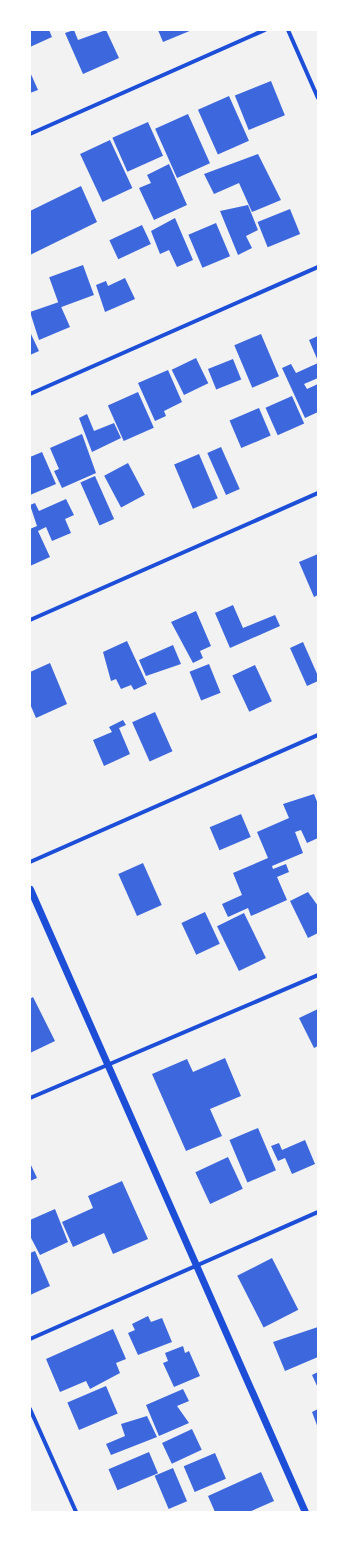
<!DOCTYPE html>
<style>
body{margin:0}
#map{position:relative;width:348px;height:1542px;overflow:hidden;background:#f2f2f2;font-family:"Libre Baskerville",serif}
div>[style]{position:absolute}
.building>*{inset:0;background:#3d67dc;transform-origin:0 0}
.minor>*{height:4px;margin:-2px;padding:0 2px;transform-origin:2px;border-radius:2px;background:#1d4ed8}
.tertiary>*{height:7px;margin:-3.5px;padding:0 3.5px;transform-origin:3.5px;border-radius:3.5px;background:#1d4ed8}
span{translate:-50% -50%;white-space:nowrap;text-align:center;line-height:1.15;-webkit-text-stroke:3px #fff;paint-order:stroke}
.frame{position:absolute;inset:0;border:31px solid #fff;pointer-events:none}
</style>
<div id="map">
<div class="building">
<i style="clip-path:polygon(30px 30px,49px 30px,52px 37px,30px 47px)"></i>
<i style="clip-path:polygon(74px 30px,78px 40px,106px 30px,119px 58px,83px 74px,65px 33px)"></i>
<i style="clip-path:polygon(158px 30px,192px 30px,163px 42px)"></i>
<i style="clip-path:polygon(30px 72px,38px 90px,30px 93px)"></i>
<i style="left:271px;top:81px;width:37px;height:39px;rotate:68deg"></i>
<i style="left:229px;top:96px;width:49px;height:34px;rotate:66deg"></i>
<i style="left:188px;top:114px;width:54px;height:36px;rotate:66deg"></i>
<i style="left:148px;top:122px;width:37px;height:39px;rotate:66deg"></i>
<i style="left:110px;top:140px;width:53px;height:33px;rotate:65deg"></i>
<i style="clip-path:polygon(258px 154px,281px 200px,252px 212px,239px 183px,214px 194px,204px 174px)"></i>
<i style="clip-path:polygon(169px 164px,187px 205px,154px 220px,139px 188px,151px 183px,147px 175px)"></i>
<i style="clip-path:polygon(81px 186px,97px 222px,30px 255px,30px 211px)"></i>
<i style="clip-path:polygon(248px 205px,258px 230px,246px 236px,252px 248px,238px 255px,220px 211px)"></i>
<i style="left:290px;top:209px;width:27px;height:35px;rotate:68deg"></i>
<i style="clip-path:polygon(175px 218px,193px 260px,177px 267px,169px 250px,160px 254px,151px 231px)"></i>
<i style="left:216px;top:223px;width:36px;height:30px;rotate:67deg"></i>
<i style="left:142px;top:225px;width:21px;height:36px;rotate:65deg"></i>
<i style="left:83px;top:265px;width:32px;height:36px;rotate:70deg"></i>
<i style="clip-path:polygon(125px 278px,135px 299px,105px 312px,96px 285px,106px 281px,108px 286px)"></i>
<i style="clip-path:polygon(59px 302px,70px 327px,39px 340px,30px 312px)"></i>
<i style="clip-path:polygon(30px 332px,39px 351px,30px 355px)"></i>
<i style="left:261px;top:334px;width:46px;height:29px;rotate:67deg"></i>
<i style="clip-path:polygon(318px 336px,318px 361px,309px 340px)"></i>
<i style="left:196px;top:358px;width:28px;height:27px;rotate:64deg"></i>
<i style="left:233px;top:359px;width:22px;height:27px;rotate:68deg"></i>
<i style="clip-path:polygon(318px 363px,318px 378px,304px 384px,307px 389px,318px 384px,318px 412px,305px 418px,282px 368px,291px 364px,296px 373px)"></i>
<i style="clip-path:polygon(168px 370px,182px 402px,164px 411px,166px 416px,155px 421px,138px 383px)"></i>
<i style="left:138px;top:392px;width:39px;height:33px;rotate:66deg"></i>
<i style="left:292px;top:396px;width:30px;height:29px;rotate:66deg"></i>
<i style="left:259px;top:408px;width:30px;height:32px;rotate:67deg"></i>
<i style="clip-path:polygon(87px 414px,94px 431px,114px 423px,121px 438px,92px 452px,79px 418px)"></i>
<i style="clip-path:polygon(82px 434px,96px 473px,62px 488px,54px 471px,59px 469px,50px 448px)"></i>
<i style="left:221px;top:447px;width:46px;height:15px;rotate:66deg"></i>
<i style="clip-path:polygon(42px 452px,56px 484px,30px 495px,30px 457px)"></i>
<i style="left:199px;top:454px;width:48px;height:27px;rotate:67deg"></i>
<i style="left:128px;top:463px;width:36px;height:27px;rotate:62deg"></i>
<i style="left:95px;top:476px;width:47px;height:16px;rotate:66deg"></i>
<i style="clip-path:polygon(66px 499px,74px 515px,65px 519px,71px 533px,52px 541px,46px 527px,38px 531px,50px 557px,30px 566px,30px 529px,37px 526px,30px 505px,35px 503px,39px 511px)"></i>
<i style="clip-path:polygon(318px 554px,318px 595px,314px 597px,299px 562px)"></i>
<i style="clip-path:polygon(233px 605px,243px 628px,275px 615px,280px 626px,230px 648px,215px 613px)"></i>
<i style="clip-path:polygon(196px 611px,211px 646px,200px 651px,203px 658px,193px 663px,171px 622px)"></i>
<i style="clip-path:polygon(127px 641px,147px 684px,134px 690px,131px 685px,121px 689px,116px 679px,111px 681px,103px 652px)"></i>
<i style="clip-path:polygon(303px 642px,318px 676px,318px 681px,307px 686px,290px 648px)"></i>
<i style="clip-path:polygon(173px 645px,181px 664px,146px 676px,139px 660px)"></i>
<i style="clip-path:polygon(50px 663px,67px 704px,36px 718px,30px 704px,30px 672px)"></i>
<i style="left:209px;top:664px;width:31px;height:21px;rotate:68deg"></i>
<i style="left:255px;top:665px;width:40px;height:25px;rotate:65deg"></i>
<i style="left:155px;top:712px;width:43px;height:25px;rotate:66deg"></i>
<i style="clip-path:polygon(123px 720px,126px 725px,119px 728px,130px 754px,104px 766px,93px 740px,112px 732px,109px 727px)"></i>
<i style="clip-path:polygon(314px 794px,318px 804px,318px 838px,307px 843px,301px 830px,295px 832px,303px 853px,272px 866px,273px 869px,286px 864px,289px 872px,277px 877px,287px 900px,251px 916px,248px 908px,228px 917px,222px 904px,242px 895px,233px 873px,268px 858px,257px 832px,289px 818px,283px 804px)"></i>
<i style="left:241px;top:814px;width:25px;height:34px;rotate:67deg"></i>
<i style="left:143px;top:863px;width:46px;height:27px;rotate:66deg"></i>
<i style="clip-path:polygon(308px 892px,318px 906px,318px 933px,308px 938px,290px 901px)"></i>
<i style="left:205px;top:912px;width:35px;height:26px;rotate:65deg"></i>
<i style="left:244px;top:913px;width:50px;height:30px;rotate:64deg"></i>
<i style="clip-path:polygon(33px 997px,55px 1041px,30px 1053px,30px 999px)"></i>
<i style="clip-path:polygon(318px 1009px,318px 1046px,314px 1048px,299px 1018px)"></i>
<i style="clip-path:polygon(225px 1058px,241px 1096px,210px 1109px,222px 1136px,186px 1151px,152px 1074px,187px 1059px,193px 1072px)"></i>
<i style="left:258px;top:1128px;width:46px;height:31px;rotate:67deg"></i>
<i style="clip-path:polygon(305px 1140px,315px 1164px,292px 1174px,285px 1158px,278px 1161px,271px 1146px,279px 1143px,282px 1150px)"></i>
<i style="left:228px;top:1157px;width:35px;height:36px;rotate:65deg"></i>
<i style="clip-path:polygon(30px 1163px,37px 1178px,30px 1181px)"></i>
<i style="clip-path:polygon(122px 1181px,148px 1239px,113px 1254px,104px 1233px,73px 1247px,62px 1222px,93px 1208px,88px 1196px)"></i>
<i style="clip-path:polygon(55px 1209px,68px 1242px,40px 1255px,30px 1236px,30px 1220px)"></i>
<i style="clip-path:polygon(35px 1251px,50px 1286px,30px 1295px,30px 1253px)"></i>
<i style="left:272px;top:1258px;width:58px;height:39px;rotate:63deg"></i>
<i style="clip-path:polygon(148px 1316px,151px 1322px,162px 1318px,172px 1342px,138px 1355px,128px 1333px,135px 1330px,132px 1324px)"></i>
<i style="clip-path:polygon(318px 1327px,318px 1357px,285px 1371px,273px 1342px)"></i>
<i style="clip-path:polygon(113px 1329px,126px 1359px,116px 1363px,120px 1373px,90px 1389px,86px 1381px,60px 1392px,46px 1359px)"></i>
<i style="clip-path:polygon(183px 1346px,185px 1353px,189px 1351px,200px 1376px,174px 1387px,163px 1363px,168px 1361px,165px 1353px)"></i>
<i style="clip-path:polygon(318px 1372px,318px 1388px,312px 1375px)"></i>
<i style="left:106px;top:1386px;width:30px;height:42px;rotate:67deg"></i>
<i style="clip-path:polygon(183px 1389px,189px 1401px,177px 1406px,189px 1423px,159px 1436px,146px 1405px)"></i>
<i style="clip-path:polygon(318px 1409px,318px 1428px,312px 1412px)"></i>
<i style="clip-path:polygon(147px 1416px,157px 1437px,111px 1455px,106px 1444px,125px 1436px,121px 1424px)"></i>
<i style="left:192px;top:1429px;width:23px;height:33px;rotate:65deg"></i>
<i style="left:149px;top:1452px;width:23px;height:44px;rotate:67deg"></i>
<i style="left:215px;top:1453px;width:28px;height:34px;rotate:67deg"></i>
<i style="left:173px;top:1468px;width:36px;height:20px;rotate:67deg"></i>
<i style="clip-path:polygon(261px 1472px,274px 1501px,249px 1512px,215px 1512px,208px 1496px)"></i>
</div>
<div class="minor">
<i style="left:288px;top:30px;width:74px;rotate:66.2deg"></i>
<i style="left:30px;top:134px;width:257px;rotate:-23.9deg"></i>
<i style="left:30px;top:394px;width:315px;rotate:-23.8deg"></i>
<i style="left:30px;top:620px;width:315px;rotate:-23.8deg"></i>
<i style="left:30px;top:862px;width:315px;rotate:-23.8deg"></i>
<i style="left:30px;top:1098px;width:313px;rotate:-23.1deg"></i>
<i style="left:30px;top:1339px;width:315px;rotate:-23.8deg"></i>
<i style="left:30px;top:1409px;width:113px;rotate:65.9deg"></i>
</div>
<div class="tertiary">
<i style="left:30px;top:889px;width:681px;rotate:66.18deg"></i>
</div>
<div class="frame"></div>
</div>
